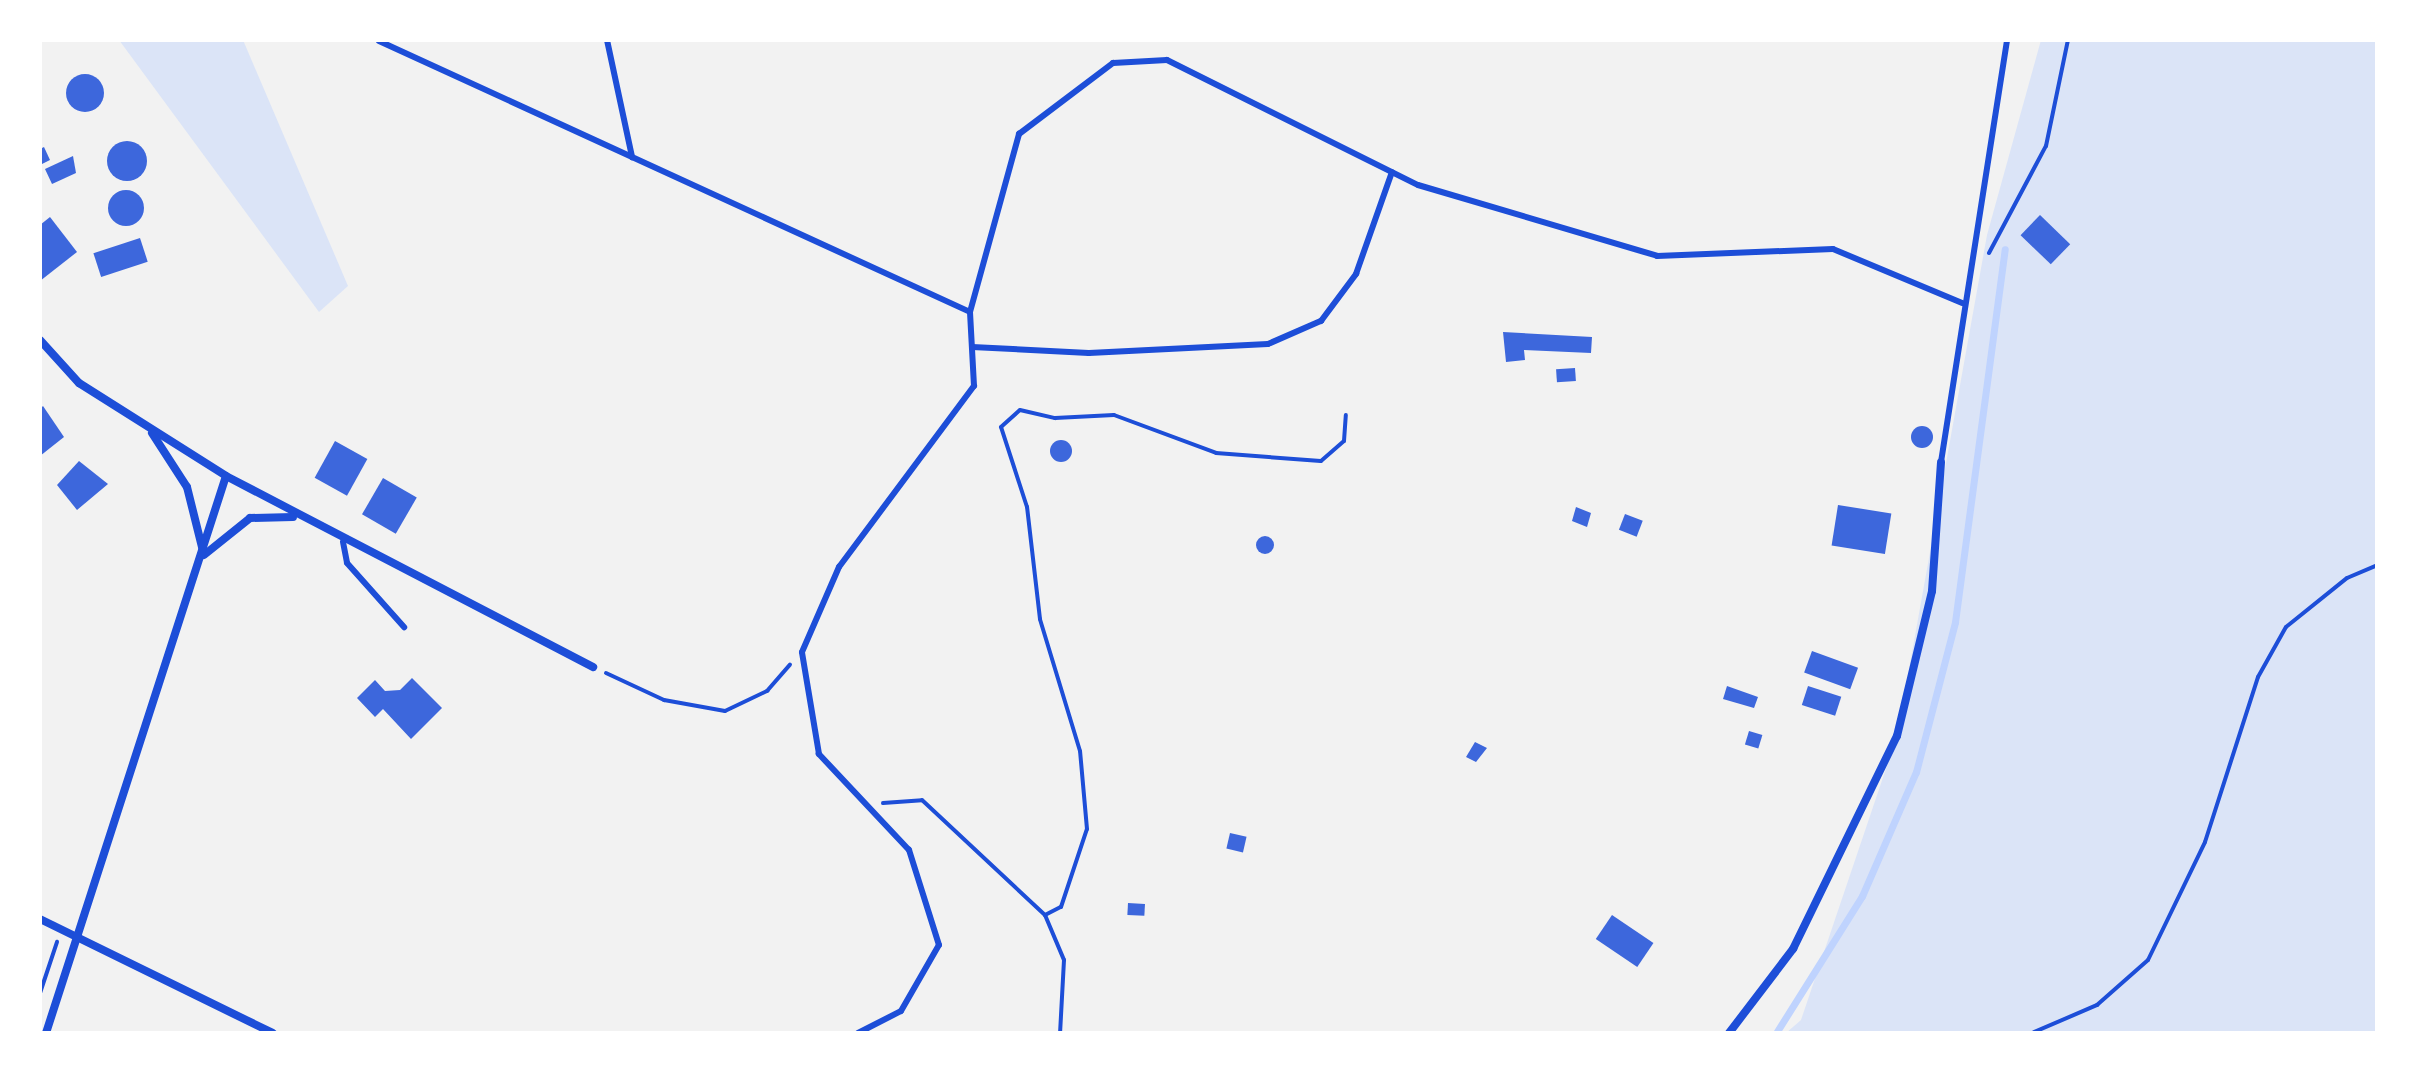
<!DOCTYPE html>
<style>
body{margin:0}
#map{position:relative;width:2417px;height:1073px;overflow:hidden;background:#f2f2f2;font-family:"Space Grotesk",sans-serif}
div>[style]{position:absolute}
.green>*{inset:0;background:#dbe4f7}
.stream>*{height:7px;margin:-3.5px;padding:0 3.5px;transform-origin:3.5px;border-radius:3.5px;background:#bfd3fe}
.building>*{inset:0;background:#3d67dc;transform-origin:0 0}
.round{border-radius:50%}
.path>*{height:4px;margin:-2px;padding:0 2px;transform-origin:2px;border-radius:2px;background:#1d4ed8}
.service>*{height:6px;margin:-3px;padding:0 3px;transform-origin:3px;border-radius:3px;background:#1d4ed8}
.minor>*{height:8px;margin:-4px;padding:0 4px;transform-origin:4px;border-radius:4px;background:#1d4ed8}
span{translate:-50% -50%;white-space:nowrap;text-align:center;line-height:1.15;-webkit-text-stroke:7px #fff;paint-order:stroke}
.frame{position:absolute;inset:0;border:42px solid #fff;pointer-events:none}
</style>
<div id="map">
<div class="green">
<i style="clip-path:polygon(119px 40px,243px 40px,348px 286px,319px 312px)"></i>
<i style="clip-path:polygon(2041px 40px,2377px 40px,2377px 1033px,1786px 1033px,1801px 1020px,1897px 736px,1987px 235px)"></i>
</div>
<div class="stream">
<i style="left:1776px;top:1033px;width:162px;rotate:-57.9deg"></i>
<i style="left:1862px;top:896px;width:135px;rotate:-66.5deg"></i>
<i style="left:1916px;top:772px;width:155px;rotate:-75.4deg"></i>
<i style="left:1955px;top:622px;width:376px;rotate:-82.4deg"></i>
</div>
<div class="building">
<i class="round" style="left:66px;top:74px;width:38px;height:38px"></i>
<i class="round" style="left:107px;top:141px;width:40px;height:40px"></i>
<i style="clip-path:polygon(44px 147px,50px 160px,40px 165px,40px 149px)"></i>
<i style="clip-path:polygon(73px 156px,76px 173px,52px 184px,45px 169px)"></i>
<i class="round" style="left:108px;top:190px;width:36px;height:36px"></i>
<i style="left:2040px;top:215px;width:42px;height:28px;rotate:44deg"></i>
<i style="clip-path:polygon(50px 217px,77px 252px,40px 281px,40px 225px)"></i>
<i style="left:140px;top:238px;width:25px;height:49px;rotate:72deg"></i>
<i style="clip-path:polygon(1503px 332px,1592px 337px,1591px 353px,1524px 350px,1525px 360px,1506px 362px)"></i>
<i style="left:1575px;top:368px;width:13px;height:19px;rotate:86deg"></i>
<i style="clip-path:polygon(43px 406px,64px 437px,40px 456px,40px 409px)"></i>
<i class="round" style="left:1911px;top:426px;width:22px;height:22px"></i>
<i class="round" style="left:1050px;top:440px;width:22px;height:22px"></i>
<i style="left:335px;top:441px;width:37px;height:42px;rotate:29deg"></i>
<i style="clip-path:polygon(79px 461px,108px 484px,77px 510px,57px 485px)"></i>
<i style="left:383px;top:478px;width:39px;height:42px;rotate:30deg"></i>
<i style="left:1838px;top:505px;width:54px;height:41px;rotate:9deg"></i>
<i style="clip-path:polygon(1576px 507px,1591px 513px,1587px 527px,1572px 521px)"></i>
<i style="left:1625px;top:514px;width:19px;height:17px;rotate:21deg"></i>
<i class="round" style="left:1256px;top:536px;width:18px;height:18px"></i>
<i style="left:1812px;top:651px;width:49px;height:23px;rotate:20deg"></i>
<i style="clip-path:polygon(412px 678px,442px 708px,411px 739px,383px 709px,375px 717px,357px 698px,375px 680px,385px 691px,400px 690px)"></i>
<i style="clip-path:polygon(1727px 686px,1758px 697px,1754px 708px,1723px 699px)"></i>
<i style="left:1808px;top:686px;width:35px;height:20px;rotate:18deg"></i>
<i style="left:1749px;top:731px;width:14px;height:14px;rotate:17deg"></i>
<i style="clip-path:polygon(1475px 742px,1487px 748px,1476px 762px,1466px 757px)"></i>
<i style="left:1230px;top:833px;width:17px;height:16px;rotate:13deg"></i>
<i style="left:1128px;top:903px;width:17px;height:12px;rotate:3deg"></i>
<i style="left:1612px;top:915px;width:50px;height:29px;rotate:34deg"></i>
</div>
<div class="path">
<i style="left:1989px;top:253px;width:121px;rotate:-62deg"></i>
<i style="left:2046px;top:146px;width:108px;rotate:-78.3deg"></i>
<i style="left:606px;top:673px;width:64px;rotate:25deg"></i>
<i style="left:664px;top:700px;width:62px;rotate:10.2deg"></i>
<i style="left:725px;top:711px;width:47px;rotate:-25.5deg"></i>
<i style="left:767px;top:691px;width:35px;rotate:-49deg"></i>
<i style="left:883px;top:803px;width:39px;rotate:-4deg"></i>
<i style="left:922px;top:800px;width:168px;rotate:43.1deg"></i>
<i style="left:1045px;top:915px;width:49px;rotate:67.1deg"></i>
<i style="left:1064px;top:960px;width:73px;rotate:93.1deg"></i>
<i style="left:1045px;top:915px;width:18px;rotate:-27deg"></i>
<i style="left:1061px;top:907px;width:82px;rotate:-71.6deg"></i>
<i style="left:1087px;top:829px;width:78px;rotate:-95.1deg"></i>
<i style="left:1080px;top:751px;width:138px;rotate:-106.9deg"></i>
<i style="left:1040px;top:619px;width:113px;rotate:-96.6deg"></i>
<i style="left:1027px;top:507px;width:84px;rotate:-108deg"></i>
<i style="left:1001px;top:427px;width:25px;rotate:-42deg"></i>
<i style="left:1020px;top:410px;width:36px;rotate:13deg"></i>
<i style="left:1055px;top:418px;width:59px;rotate:-2.9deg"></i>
<i style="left:1114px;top:415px;width:109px;rotate:20.4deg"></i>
<i style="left:1216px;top:453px;width:105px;rotate:4.4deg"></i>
<i style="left:1321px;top:461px;width:30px;rotate:-41deg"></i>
<i style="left:1344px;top:441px;width:26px;rotate:-86deg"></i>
<i style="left:40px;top:993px;width:54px;rotate:-71.6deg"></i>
<i style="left:2032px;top:1033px;width:71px;rotate:-23.3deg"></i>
<i style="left:2097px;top:1005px;width:68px;rotate:-41.4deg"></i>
<i style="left:2148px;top:960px;width:131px;rotate:-64.2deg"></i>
<i style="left:2205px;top:842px;width:173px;rotate:-72.2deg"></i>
<i style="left:2258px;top:677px;width:57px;rotate:-60.8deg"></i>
<i style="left:2286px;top:627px;width:78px;rotate:-38.8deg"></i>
<i style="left:2347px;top:578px;width:33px;rotate:-23deg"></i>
</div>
<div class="service">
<i style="left:607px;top:40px;width:120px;rotate:77.9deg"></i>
<i style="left:379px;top:41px;width:650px;rotate:24.63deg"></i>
<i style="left:972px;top:347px;width:117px;rotate:2.9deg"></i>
<i style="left:1089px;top:353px;width:179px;rotate:-2.9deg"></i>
<i style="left:1268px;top:344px;width:58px;rotate:-23.5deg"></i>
<i style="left:1321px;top:321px;width:59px;rotate:-53.3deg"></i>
<i style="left:1356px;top:274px;width:108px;rotate:-70.6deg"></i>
<i style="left:1941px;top:462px;width:427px;rotate:-81.1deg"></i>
<i style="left:343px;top:542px;width:21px;rotate:79deg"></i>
<i style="left:347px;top:563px;width:86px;rotate:48.3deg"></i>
<i style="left:858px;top:1033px;width:48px;rotate:-27.1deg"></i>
<i style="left:901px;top:1011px;width:76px;rotate:-60.1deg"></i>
<i style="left:939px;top:945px;width:100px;rotate:-107.5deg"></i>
<i style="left:909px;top:850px;width:132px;rotate:-133.2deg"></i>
<i style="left:819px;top:754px;width:103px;rotate:-99.5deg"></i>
<i style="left:802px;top:652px;width:93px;rotate:-66.5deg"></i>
<i style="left:839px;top:567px;width:226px;rotate:-53.3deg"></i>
<i style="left:974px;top:386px;width:74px;rotate:-93.1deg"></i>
<i style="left:970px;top:312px;width:185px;rotate:-74.6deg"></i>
<i style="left:1019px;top:134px;width:118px;rotate:-37.1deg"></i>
<i style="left:1113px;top:63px;width:54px;rotate:-3.2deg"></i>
<i style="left:1167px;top:60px;width:280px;rotate:26.5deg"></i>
<i style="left:1418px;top:185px;width:249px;rotate:16.5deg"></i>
<i style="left:1657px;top:256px;width:176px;rotate:-2.3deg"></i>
<i style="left:1833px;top:249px;width:140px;rotate:22.7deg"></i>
</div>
<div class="minor">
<i style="left:40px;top:340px;width:58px;rotate:47.8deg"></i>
<i style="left:79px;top:383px;width:174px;rotate:32.3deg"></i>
<i style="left:226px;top:476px;width:414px;rotate:27.5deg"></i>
<i style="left:152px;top:433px;width:64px;rotate:57.1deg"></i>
<i style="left:187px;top:487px;width:66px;rotate:76deg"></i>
<i style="left:204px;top:555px;width:59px;rotate:-38.8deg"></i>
<i style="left:250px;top:518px;width:43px;rotate:-1.3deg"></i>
<i style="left:40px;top:919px;width:259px;rotate:26.1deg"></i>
<i style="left:46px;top:1033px;width:585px;rotate:-72.09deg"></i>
<i style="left:1729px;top:1033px;width:106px;rotate:-52.7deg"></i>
<i style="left:1793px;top:949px;width:237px;rotate:-64deg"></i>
<i style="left:1897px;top:736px;width:149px;rotate:-76.4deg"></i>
<i style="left:1932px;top:591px;width:129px;rotate:-86deg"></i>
</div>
<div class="frame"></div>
</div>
